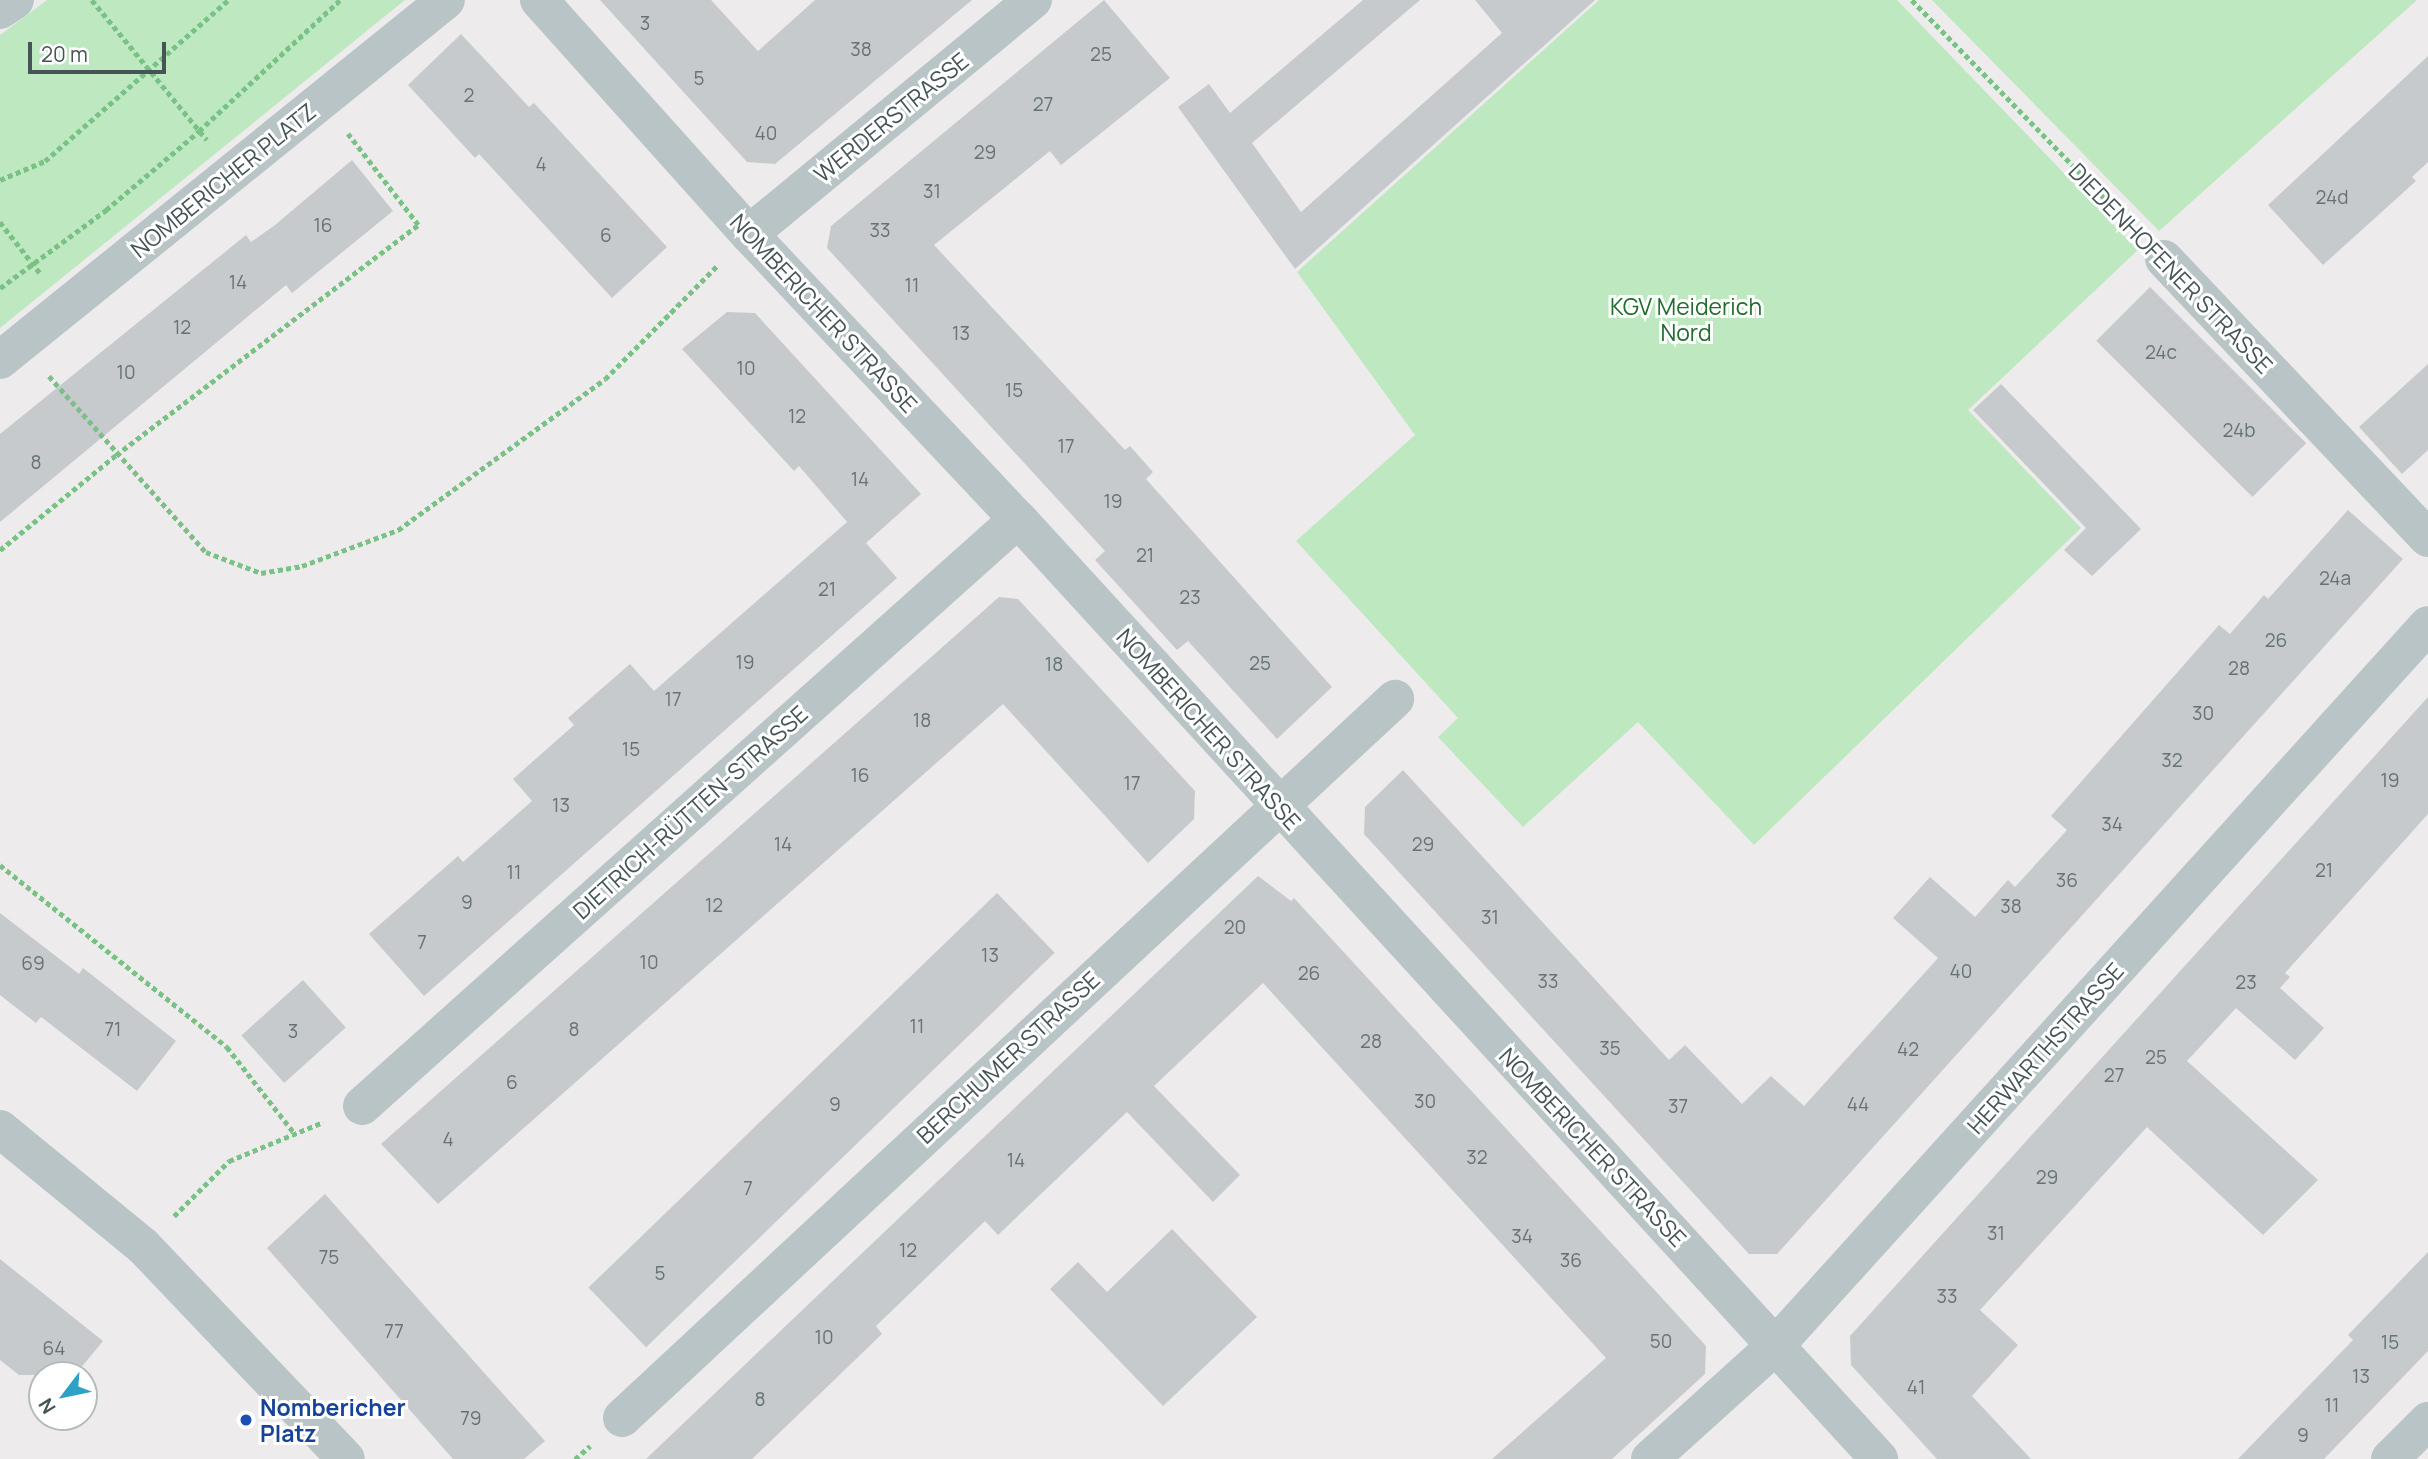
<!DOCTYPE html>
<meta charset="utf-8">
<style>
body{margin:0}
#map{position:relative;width:2428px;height:1459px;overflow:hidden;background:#eeebec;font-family:Manrope,sans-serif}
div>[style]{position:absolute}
.green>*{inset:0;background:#bde8c0}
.building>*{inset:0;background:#c6cacd;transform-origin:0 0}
.path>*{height:4.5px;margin-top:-2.25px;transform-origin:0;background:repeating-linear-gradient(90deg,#7ac186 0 5px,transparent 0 8.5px)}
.minor>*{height:38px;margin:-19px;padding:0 19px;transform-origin:19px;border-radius:19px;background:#b8c4c6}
.dots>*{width:19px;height:19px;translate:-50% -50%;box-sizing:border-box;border:4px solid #fff;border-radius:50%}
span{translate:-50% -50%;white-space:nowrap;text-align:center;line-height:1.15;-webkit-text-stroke:6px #fff;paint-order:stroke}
.number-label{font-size:19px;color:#667274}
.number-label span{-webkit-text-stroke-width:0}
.street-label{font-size:23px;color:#465456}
.park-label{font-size:23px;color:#206d2d}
.transit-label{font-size:23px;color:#164399;font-weight:700}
.left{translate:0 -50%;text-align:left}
.north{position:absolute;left:28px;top:1361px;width:70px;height:70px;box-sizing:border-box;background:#fff;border:2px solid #b5bbbb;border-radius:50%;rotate:238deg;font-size:19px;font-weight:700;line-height:28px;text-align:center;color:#465456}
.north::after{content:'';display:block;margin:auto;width:24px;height:32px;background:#2da2c6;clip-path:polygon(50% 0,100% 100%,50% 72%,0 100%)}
.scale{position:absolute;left:28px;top:42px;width:138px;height:32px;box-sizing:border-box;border:4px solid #465456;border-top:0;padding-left:9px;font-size:21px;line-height:24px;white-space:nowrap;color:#465456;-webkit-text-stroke:5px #fff;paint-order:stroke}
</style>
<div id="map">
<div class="green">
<i style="clip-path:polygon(47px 0,405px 0,0 328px,0 35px)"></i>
<i style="clip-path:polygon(1599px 0,1897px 0,2138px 250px,1968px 410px,2081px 528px,1754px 845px,1638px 722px,1523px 827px,1438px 737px,1458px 718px,1296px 541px,1415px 435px,1297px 272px)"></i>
<i style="clip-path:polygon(1932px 0,2417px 0,2159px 231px)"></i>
</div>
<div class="building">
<i style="clip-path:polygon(600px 0,711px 0,758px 51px,815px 0,972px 0,775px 164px,747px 162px)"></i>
<i style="clip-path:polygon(1104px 0,1170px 78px,1061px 165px,1050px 151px,934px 245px,1125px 450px,1130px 446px,1153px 472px,1146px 479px,1332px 687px,1277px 739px,1188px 641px,1177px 650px,1095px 560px,1105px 551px,827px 248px,831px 226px)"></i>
<i style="clip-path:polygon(1363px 0,1420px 0,1252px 143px,1301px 212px,1502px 33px,1475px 0,1595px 0,1295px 269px,1178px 107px,1209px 84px,1230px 113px)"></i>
<i style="clip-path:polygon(461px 34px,529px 107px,534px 103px,667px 247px,612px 298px,479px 154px,475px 158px,408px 85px)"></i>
<i style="clip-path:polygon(2428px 56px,2428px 162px,2412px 177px,2416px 181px,2323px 265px,2268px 205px)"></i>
<i style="clip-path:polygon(352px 160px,393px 211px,292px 293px,286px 285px,0 522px,0 434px,246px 235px,251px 242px,275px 225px)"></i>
<i style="left:2150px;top:287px;width:221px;height:76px;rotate:45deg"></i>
<i style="clip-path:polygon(727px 312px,755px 313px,921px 494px,866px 543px,897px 578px,424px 996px,369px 934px,458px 856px,463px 862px,532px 801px,513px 779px,574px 725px,568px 718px,630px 664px,654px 691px,847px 522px,854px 530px,799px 466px,794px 471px,682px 349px)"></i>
<i style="clip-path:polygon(2428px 364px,2428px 450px,2402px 474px,2359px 427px)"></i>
<i style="clip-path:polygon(2001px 384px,2141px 529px,2092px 576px,2064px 550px,2086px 528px,1973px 410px)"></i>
<i style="clip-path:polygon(2348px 510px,2403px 559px,1777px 1254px,1749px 1254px,1364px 834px,1365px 807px,1403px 770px,1669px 1060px,1685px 1045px,1742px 1104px,1771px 1076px,1804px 1106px,1938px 958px,1893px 918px,1930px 877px,1975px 917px,2008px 880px,2015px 887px,2067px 830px,2051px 816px,2219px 625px,2230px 634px,2264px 595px,2268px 599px)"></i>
<i style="clip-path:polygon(999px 597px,1018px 599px,1195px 791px,1194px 819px,1148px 863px,1003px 704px,438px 1204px,381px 1144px)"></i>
<i style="clip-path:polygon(2428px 697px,2428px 814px,2285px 973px,2290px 977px,2280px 988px,2324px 1028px,2295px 1060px,2236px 1008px,2187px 1061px,2318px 1180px,2263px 1235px,2147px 1127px,1980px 1310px,2018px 1345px,1972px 1396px,2031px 1459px,1937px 1459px,1851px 1365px,1850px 1336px)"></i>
<i style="clip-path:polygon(1258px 876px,1291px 901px,1294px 898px,1706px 1346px,1705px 1374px,1612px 1459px,1492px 1459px,1606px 1358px,1263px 983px,1154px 1086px,1240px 1175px,1213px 1202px,1127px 1112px,998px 1235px,985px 1221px,876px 1326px,882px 1334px,752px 1459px,646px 1459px)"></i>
<i style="left:997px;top:893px;width:83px;height:568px;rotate:46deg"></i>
<i style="clip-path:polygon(0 913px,79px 974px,83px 968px,176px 1041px,137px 1091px,41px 1017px,36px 1023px,0 995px)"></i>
<i style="left:303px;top:980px;width:64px;height:83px;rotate:48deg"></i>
<i style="clip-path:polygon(325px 1194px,545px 1441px,524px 1459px,453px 1459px,267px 1248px)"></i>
<i style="clip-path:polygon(1172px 1229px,1257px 1317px,1163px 1406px,1050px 1289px,1078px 1262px,1107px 1292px)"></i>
<i style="clip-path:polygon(2428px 1252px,2428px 1351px,2324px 1459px,2238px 1459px,2353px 1340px,2348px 1335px)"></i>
<i style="clip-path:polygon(0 1259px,103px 1341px,75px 1375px,19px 1375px,0 1360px)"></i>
</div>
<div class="path">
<i style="left:92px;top:0;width:181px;rotate:50.6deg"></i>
<i style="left:1912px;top:0;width:318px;rotate:45.8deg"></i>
<i style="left:0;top:180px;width:49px;rotate:-22.9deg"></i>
<i style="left:45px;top:161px;width:244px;rotate:-41.3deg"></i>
<i style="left:0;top:222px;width:65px;rotate:51.9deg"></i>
<i style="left:0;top:288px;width:132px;rotate:-36.3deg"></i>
<i style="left:106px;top:210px;width:122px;rotate:-40.3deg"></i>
<i style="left:199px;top:131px;width:192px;rotate:-42.9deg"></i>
<i style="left:49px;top:376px;width:236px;rotate:48.3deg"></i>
<i style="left:206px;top:552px;width:59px;rotate:20.9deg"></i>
<i style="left:261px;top:573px;width:42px;rotate:-9.7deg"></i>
<i style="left:302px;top:566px;width:103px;rotate:-20.6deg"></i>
<i style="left:398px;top:530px;width:256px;rotate:-36.1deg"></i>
<i style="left:605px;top:379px;width:161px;rotate:-45.3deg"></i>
<i style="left:0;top:550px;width:150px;rotate:-39.3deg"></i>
<i style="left:116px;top:455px;width:380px;rotate:-37.3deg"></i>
<i style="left:418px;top:225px;width:115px;rotate:-127.6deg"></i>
<i style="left:0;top:865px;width:291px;rotate:38.7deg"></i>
<i style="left:227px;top:1047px;width:110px;rotate:52deg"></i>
<i style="left:174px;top:1216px;width:78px;rotate:-45deg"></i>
<i style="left:229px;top:1161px;width:102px;rotate:-22.5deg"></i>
<i style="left:575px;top:1459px;width:20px;rotate:-41deg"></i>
</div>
<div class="minor">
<i style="left:539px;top:0;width:314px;rotate:48.1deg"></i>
<i style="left:749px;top:234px;width:392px;rotate:46.7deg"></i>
<i style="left:1018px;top:519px;width:1275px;rotate:47.51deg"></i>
<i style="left:0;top:10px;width:18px;rotate:-34deg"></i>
<i style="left:749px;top:234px;width:368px;rotate:-39.5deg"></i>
<i style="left:2164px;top:259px;width:384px;rotate:46.6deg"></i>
<i style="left:0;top:360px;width:573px;rotate:-38.91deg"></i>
<i style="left:362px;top:1106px;width:880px;rotate:-41.82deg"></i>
<i style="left:0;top:1129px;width:185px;rotate:39.3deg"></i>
<i style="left:143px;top:1246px;width:294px;rotate:46.4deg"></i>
<i style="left:622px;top:1418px;width:1056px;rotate:-42.93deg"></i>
<i style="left:1650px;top:1459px;width:170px;rotate:-42.1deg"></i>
<i style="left:1776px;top:1345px;width:971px;rotate:-47.84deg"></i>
<i style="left:2390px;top:1459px;width:54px;rotate:-45deg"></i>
</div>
<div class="dots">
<i style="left:246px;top:1420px;background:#1a4fb4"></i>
</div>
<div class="number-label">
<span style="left:645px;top:24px">3</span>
<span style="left:861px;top:50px">38</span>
<span style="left:1101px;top:55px">25</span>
<span style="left:699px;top:79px">5</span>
<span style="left:469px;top:96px">2</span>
<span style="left:1043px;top:105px">27</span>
<span style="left:766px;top:134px">40</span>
<span style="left:985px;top:153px">29</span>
<span style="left:541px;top:165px">4</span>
<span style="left:932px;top:192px">31</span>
<span style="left:2332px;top:198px">24d</span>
<span style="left:323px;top:226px">16</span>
<span style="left:880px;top:231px">33</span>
<span style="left:606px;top:236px">6</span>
<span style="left:238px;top:283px">14</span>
<span style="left:912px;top:286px">11</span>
<span style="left:182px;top:328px">12</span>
<span style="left:961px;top:334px">13</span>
<span style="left:2161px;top:353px">24c</span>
<span style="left:746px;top:369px">10</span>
<span style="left:126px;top:373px">10</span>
<span style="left:1014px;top:391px">15</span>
<span style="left:797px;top:417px">12</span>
<span style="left:2239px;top:431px">24b</span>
<span style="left:1066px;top:447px">17</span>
<span style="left:36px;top:463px">8</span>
<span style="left:860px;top:480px">14</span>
<span style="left:1113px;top:502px">19</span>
<span style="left:1145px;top:556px">21</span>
<span style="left:2335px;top:579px">24a</span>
<span style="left:827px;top:590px">21</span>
<span style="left:1190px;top:598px">23</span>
<span style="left:2276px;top:641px">26</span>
<span style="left:745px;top:663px">19</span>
<span style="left:1260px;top:664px">25</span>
<span style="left:1054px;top:665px">18</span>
<span style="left:2239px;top:669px">28</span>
<span style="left:673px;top:700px">17</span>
<span style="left:2203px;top:714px">30</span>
<span style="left:922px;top:721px">18</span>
<span style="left:631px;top:750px">15</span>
<span style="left:2172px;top:761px">32</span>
<span style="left:860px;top:776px">16</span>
<span style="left:2390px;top:781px">19</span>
<span style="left:1132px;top:784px">17</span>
<span style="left:561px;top:806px">13</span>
<span style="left:2112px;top:825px">34</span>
<span style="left:783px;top:845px">14</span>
<span style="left:1423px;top:845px">29</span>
<span style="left:2324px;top:871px">21</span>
<span style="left:514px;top:873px">11</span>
<span style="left:2067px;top:881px">36</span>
<span style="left:467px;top:903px">9</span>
<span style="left:714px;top:906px">12</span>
<span style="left:2011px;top:907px">38</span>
<span style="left:1490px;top:918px">31</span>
<span style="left:1235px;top:928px">20</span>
<span style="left:422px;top:943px">7</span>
<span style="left:990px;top:956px">13</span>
<span style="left:649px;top:963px">10</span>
<span style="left:33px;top:964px">69</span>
<span style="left:1961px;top:972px">40</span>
<span style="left:1309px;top:974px">26</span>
<span style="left:1548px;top:982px">33</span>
<span style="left:2246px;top:983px">23</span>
<span style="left:917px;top:1027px">11</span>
<span style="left:113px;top:1030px">71</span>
<span style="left:574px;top:1030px">8</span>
<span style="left:293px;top:1032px">3</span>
<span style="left:1371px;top:1042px">28</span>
<span style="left:1610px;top:1049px">35</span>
<span style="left:1908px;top:1050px">42</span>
<span style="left:2156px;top:1058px">25</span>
<span style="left:2114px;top:1076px">27</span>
<span style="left:512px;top:1083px">6</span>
<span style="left:1425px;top:1102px">30</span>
<span style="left:835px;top:1105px">9</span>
<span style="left:1858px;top:1105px">44</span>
<span style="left:1678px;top:1107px">37</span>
<span style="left:448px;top:1140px">4</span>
<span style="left:1477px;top:1158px">32</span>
<span style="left:1016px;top:1161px">14</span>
<span style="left:2047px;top:1178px">29</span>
<span style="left:748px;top:1189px">7</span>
<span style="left:1996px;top:1234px">31</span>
<span style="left:1522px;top:1237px">34</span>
<span style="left:908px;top:1251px">12</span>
<span style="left:329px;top:1258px">75</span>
<span style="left:1571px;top:1261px">36</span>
<span style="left:660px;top:1274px">5</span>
<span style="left:1947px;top:1297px">33</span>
<span style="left:394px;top:1332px">77</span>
<span style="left:824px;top:1338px">10</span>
<span style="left:1661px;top:1342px">50</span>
<span style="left:2390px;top:1343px">15</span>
<span style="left:54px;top:1349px">64</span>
<span style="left:2361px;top:1377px">13</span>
<span style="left:1916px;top:1388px">41</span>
<span style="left:760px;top:1400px">8</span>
<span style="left:2332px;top:1406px">11</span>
<span style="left:471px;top:1419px">79</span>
<span style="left:2303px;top:1436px">9</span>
</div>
<div class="street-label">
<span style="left:891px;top:117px;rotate:-39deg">WERDERSTRASSE</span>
<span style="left:223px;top:180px;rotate:-39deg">NOMBERICHER PLATZ</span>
<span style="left:2171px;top:268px;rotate:46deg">DIEDENHOFENER STRASSE</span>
<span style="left:824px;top:313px;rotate:47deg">NOMBERICHER STRASSE</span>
<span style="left:1209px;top:729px;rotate:48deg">NOMBERICHER STRASSE</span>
<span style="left:690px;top:812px;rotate:-42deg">DIETRICH-RÜTTEN-STRASSE</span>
<span style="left:2045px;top:1048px;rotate:-48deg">HERWARTHSTRASSE</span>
<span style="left:1008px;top:1057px;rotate:-43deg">BERCHUMER STRASSE</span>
<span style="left:1593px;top:1147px;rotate:47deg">NOMBERICHER STRASSE</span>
</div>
<div class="park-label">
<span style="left:1686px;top:319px">KGV Meiderich<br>Nord</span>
</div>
<div class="transit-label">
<span class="left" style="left:260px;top:1420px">Nombericher<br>Platz</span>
</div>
<div class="north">N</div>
<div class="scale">20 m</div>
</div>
